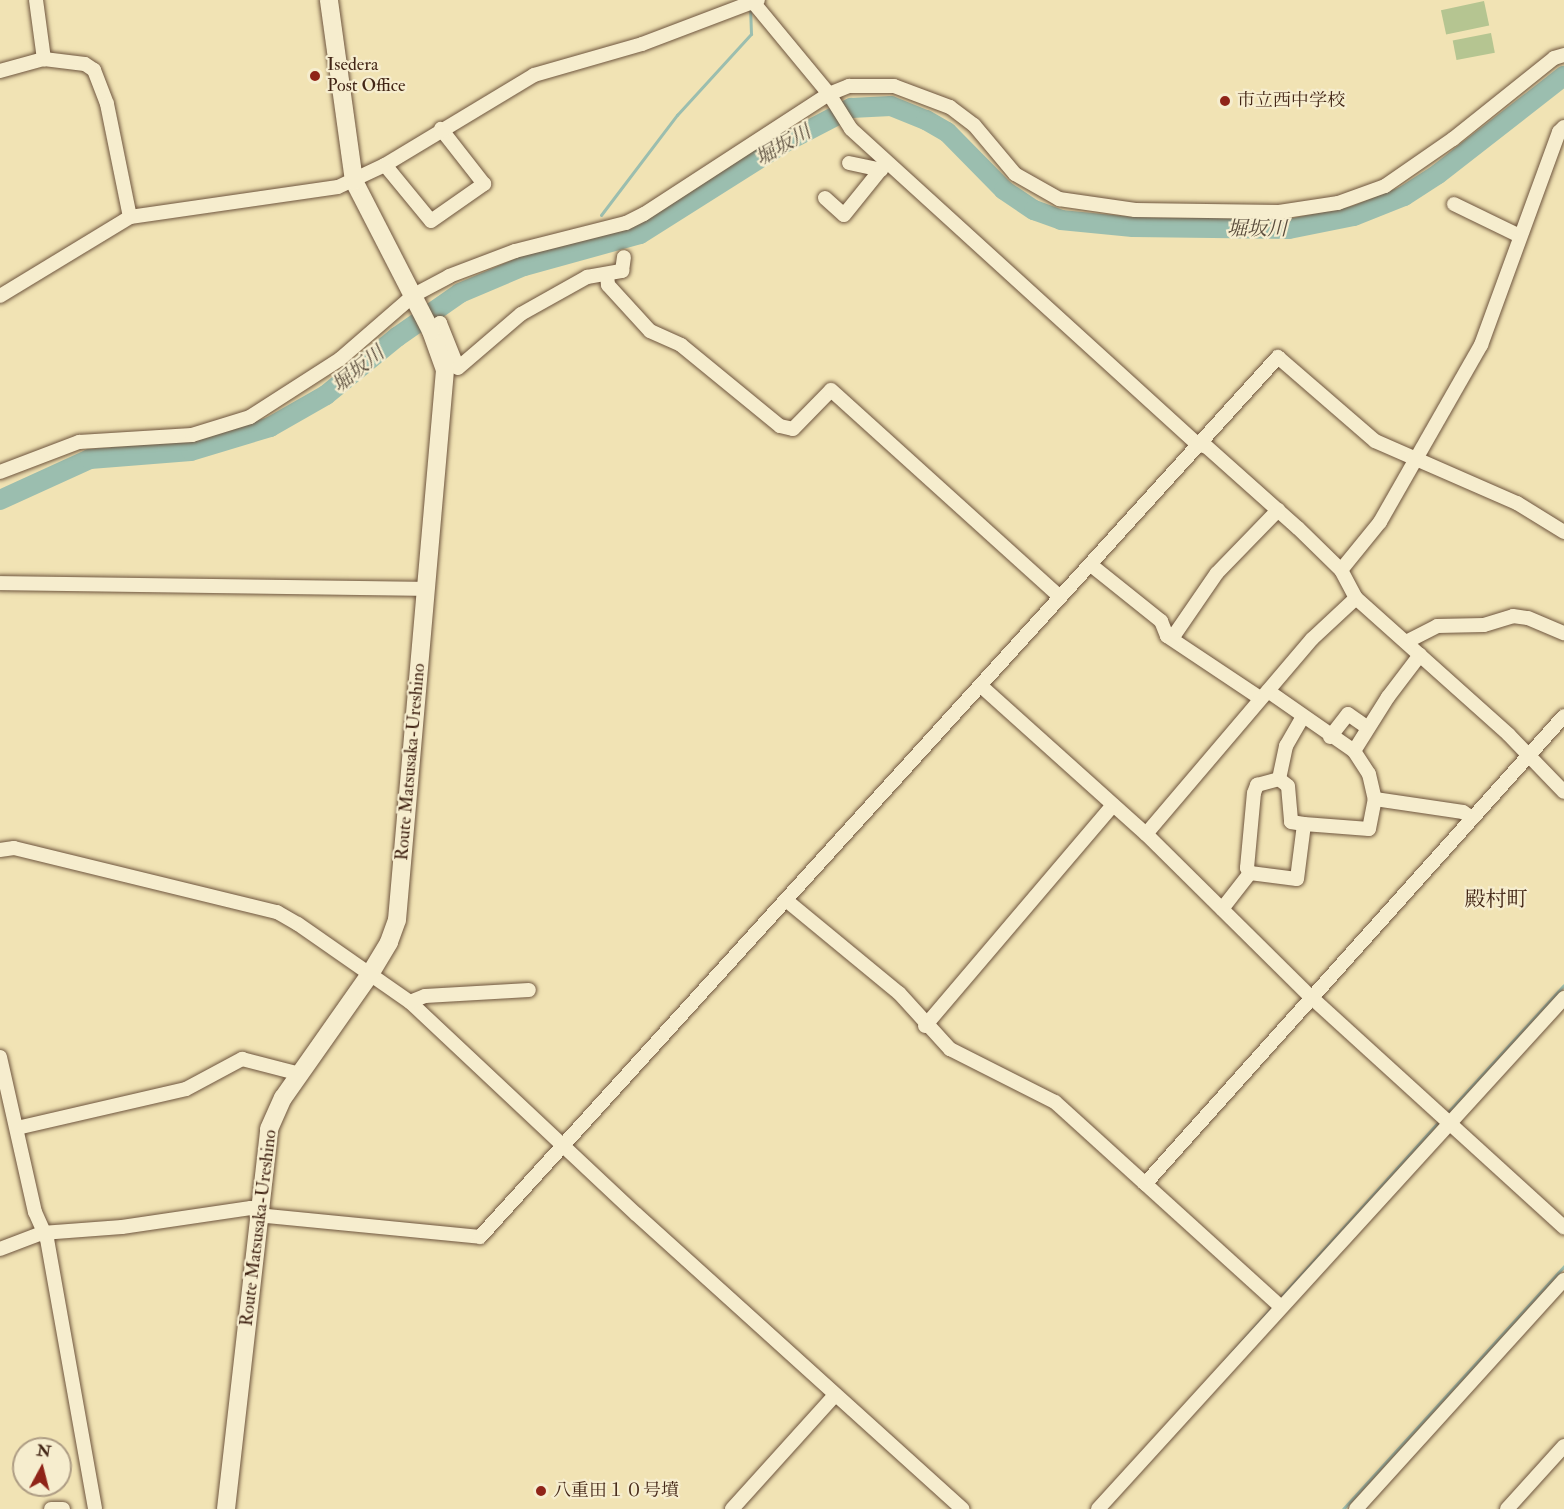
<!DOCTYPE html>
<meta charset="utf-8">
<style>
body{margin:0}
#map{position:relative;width:1564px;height:1509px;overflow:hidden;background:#f1e3b4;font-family:"IM FELL Double Pica","Noto Serif JP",serif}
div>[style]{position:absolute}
.green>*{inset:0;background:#b5c591;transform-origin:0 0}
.stream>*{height:3px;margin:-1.5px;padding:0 1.5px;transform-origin:1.5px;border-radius:1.5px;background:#9bbeaf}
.river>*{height:20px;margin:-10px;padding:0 10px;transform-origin:10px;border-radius:10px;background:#9bbeaf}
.roads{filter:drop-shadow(0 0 2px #6e553e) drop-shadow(0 0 2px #6e553e)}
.street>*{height:14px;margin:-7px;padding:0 7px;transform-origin:7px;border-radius:7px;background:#f6edce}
.secondary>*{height:18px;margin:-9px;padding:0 9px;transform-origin:9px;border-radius:9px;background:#f6edce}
.dots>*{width:16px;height:16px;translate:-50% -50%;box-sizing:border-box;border:3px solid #f6edce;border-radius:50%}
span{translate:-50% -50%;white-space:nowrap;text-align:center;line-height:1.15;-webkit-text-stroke:4.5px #f6edce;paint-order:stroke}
.poi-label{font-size:18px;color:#432616}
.left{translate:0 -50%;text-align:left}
.street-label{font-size:18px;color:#432616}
.water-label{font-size:20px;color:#594c3c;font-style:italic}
.quarter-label{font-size:21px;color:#432616}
.north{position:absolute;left:12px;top:1437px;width:60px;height:60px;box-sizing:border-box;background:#f6edce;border:2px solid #ae9d84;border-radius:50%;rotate:7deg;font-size:16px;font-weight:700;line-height:24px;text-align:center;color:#432616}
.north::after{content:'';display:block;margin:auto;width:21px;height:27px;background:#8f2418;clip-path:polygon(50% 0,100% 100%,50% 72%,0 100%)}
</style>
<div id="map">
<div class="green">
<i style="left:1484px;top:1px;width:25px;height:44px;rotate:78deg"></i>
<i style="left:1491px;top:33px;width:20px;height:39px;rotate:79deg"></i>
</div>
<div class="stream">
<i style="left:601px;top:215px;width:126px;rotate:-52.8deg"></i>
<i style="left:677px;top:115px;width:110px;rotate:-47.6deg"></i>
<i style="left:751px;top:34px;width:26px;rotate:-92deg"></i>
<i style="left:1447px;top:1113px;width:173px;rotate:-47.6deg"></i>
<i style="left:1278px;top:1300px;width:242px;rotate:-48deg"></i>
<i style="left:1224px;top:1361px;width:75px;rotate:-48.2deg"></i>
<i style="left:1343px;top:1509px;width:328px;rotate:-47.7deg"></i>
</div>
<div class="river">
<i style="left:0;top:500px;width:99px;rotate:-24.5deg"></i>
<i style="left:90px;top:459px;width:101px;rotate:-4.5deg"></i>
<i style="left:191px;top:451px;width:83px;rotate:-16.9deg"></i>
<i style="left:270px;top:427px;width:64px;rotate:-29.7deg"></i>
<i style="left:326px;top:395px;width:92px;rotate:-39.2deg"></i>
<i style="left:397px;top:337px;width:77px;rotate:-34.9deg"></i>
<i style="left:460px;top:293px;width:69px;rotate:-22.9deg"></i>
<i style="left:524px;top:266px;width:120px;rotate:-15.4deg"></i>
<i style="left:640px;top:234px;width:170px;rotate:-32.3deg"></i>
<i style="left:784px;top:143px;width:76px;rotate:-27.6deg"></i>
<i style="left:851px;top:108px;width:40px;rotate:-2.9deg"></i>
<i style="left:891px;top:106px;width:38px;rotate:22deg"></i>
<i style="left:926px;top:120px;width:24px;rotate:30deg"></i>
<i style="left:947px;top:132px;width:81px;rotate:45.5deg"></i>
<i style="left:1004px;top:190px;width:36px;rotate:34deg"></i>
<i style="left:1034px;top:210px;width:29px;rotate:20deg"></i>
<i style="left:1061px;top:220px;width:72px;rotate:5.6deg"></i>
<i style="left:1133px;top:227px;width:156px;rotate:0.7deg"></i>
<i style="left:1289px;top:229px;width:66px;rotate:-11.3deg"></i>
<i style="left:1354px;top:216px;width:54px;rotate:-21.8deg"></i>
<i style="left:1404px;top:196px;width:40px;rotate:-32.9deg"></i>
<i style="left:1438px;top:174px;width:160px;rotate:-37.9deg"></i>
</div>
<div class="roads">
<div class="street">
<i style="left:36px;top:0;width:60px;rotate:82.3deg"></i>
<i style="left:753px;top:2px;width:119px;rotate:50.4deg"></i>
<i style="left:829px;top:94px;width:41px;rotate:57.8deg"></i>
<i style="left:851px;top:129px;width:468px;rotate:42.3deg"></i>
<i style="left:1197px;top:444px;width:10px;rotate:17deg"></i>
<i style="left:1207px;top:447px;width:122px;rotate:41.7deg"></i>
<i style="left:1298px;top:528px;width:60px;rotate:44.3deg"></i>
<i style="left:1341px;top:570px;width:32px;rotate:62deg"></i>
<i style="left:1356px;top:598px;width:205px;rotate:41.8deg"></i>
<i style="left:1509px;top:735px;width:79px;rotate:46deg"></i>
<i style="left:0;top:71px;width:46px;rotate:-15.3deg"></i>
<i style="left:44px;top:59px;width:41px;rotate:7deg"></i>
<i style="left:85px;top:64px;width:11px;rotate:34deg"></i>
<i style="left:94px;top:70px;width:36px;rotate:69deg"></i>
<i style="left:107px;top:104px;width:115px;rotate:78.5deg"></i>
<i style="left:849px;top:163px;width:33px;rotate:12deg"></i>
<i style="left:385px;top:165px;width:72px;rotate:50.6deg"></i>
<i style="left:431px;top:221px;width:65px;rotate:-34.9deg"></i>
<i style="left:484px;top:184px;width:70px;rotate:-128deg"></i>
<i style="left:825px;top:198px;width:25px;rotate:42deg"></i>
<i style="left:844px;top:215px;width:67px;rotate:-51.1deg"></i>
<i style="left:1454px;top:204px;width:73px;rotate:25.9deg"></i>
<i style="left:607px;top:274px;width:11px;rotate:85deg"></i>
<i style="left:608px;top:285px;width:62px;rotate:47.6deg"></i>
<i style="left:650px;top:331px;width:34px;rotate:24deg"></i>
<i style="left:681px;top:345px;width:128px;rotate:39.3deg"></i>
<i style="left:780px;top:426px;width:13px;rotate:13deg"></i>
<i style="left:793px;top:429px;width:54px;rotate:-45.7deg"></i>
<i style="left:831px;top:390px;width:309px;rotate:42.1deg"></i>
<i style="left:0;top:296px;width:152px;rotate:-31.3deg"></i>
<i style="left:130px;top:217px;width:210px;rotate:-8.2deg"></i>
<i style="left:338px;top:187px;width:52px;rotate:-25.1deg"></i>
<i style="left:385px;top:165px;width:174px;rotate:-31.1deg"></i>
<i style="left:534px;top:75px;width:112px;rotate:-16deg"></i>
<i style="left:642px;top:44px;width:124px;rotate:-20.8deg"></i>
<i style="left:431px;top:331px;width:12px;rotate:-42deg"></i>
<i style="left:440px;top:323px;width:48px;rotate:68.2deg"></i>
<i style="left:458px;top:368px;width:83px;rotate:-40.6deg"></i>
<i style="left:521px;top:314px;width:76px;rotate:-29.3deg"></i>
<i style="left:587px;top:277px;width:36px;rotate:-10deg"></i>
<i style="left:622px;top:271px;width:14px;rotate:-82deg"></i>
<i style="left:0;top:472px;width:85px;rotate:-20.8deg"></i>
<i style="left:79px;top:442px;width:113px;rotate:-3.5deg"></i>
<i style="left:192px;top:435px;width:61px;rotate:-17.2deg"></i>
<i style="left:250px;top:417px;width:107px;rotate:-32.8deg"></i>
<i style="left:340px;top:359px;width:98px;rotate:-40.9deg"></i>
<i style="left:414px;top:295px;width:40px;rotate:-28deg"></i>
<i style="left:449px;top:276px;width:71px;rotate:-20.7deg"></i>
<i style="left:515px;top:251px;width:114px;rotate:-14.2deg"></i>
<i style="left:626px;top:223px;width:20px;rotate:-27deg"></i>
<i style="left:644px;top:214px;width:221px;rotate:-33deg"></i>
<i style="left:829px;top:94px;width:22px;rotate:-22deg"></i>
<i style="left:849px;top:86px;width:45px"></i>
<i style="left:894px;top:86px;width:60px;rotate:20.6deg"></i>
<i style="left:950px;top:107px;width:30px;rotate:37deg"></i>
<i style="left:974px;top:125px;width:64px;rotate:50.1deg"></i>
<i style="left:1015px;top:174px;width:51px;rotate:29.6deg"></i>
<i style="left:1059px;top:199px;width:77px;rotate:8.2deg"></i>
<i style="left:1135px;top:210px;width:144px;rotate:0.8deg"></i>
<i style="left:1279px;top:212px;width:60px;rotate:-8.7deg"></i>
<i style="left:1338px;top:203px;width:50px;rotate:-19.9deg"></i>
<i style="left:1385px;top:186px;width:83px;rotate:-34.7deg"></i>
<i style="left:1453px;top:139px;width:129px;rotate:-38.7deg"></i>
<i style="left:1554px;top:58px;width:10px;rotate:-17deg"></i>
<i style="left:1091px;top:565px;width:90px;rotate:38.7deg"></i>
<i style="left:1161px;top:621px;width:16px;rotate:68deg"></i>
<i style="left:1167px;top:636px;width:112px;rotate:33.7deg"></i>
<i style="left:1341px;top:570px;width:62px;rotate:-50.9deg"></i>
<i style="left:1380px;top:522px;width:204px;rotate:-60.3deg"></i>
<i style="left:1481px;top:345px;width:227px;rotate:-69.9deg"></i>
<i style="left:1559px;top:132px;width:7px;rotate:-45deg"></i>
<i style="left:0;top:583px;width:426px;rotate:0.8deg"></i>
<i style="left:1167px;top:636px;width:8px;rotate:-14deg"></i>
<i style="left:1175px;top:634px;width:74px;rotate:-55.5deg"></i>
<i style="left:1217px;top:573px;width:88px;rotate:-45.9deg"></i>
<i style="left:1408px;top:641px;width:33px;rotate:-27deg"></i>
<i style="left:1437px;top:626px;width:47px;rotate:-1.2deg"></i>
<i style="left:1484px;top:625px;width:30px;rotate:-17deg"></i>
<i style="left:1513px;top:616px;width:15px;rotate:8deg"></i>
<i style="left:1528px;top:618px;width:39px;rotate:23deg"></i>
<i style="left:981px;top:686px;width:222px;rotate:41.9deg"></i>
<i style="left:1146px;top:834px;width:233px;rotate:44.7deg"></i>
<i style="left:1312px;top:998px;width:341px;rotate:42.3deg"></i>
<i style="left:1268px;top:691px;width:105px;rotate:34.9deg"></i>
<i style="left:1354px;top:751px;width:27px;rotate:57deg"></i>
<i style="left:1369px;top:774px;width:26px;rotate:77deg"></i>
<i style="left:1375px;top:799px;width:89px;rotate:8.4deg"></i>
<i style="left:1463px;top:812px;width:11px;rotate:34deg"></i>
<i style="left:1330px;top:737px;width:29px;rotate:-52deg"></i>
<i style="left:1348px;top:714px;width:24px;rotate:35deg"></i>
<i style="left:1354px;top:751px;width:64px;rotate:-57.8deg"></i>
<i style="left:1388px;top:697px;width:53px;rotate:-52.7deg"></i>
<i style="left:1279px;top:779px;width:11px;rotate:38deg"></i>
<i style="left:1288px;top:786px;width:36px;rotate:85deg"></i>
<i style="left:1291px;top:822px;width:13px;rotate:9deg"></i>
<i style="left:1146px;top:834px;width:256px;rotate:-49.6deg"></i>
<i style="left:1312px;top:639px;width:60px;rotate:-43deg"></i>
<i style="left:0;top:850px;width:14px;rotate:-8deg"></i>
<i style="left:14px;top:848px;width:271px;rotate:13.7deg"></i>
<i style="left:277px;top:912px;width:24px;rotate:30deg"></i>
<i style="left:298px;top:924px;width:136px;rotate:34.9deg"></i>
<i style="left:410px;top:1002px;width:310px;rotate:43.2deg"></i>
<i style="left:636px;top:1214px;width:440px;rotate:42.1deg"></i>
<i style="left:1250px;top:873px;width:6px;rotate:-121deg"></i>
<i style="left:1247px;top:868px;width:75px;rotate:-84.7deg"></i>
<i style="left:1254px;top:793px;width:9px;rotate:-69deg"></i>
<i style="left:1257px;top:785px;width:23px;rotate:-15deg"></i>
<i style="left:1279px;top:779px;width:34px;rotate:-78deg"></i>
<i style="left:1286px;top:746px;width:32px;rotate:-60deg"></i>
<i style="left:786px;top:900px;width:146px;rotate:39.5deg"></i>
<i style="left:899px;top:993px;width:76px;rotate:47.7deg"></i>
<i style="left:950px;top:1049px;width:118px;rotate:26.8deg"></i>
<i style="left:1055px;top:1102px;width:305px;rotate:42.2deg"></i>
<i style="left:1222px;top:909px;width:46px;rotate:-52.1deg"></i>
<i style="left:1250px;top:873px;width:47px;rotate:7.3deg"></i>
<i style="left:1297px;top:879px;width:55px;rotate:-82.7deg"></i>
<i style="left:1304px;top:824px;width:65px;rotate:4.4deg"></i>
<i style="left:1369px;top:829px;width:31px;rotate:-79deg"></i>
<i style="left:410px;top:1002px;width:16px;rotate:-22deg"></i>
<i style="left:425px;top:996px;width:104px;rotate:-3.3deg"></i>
<i style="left:925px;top:1026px;width:290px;rotate:-49.6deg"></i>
<i style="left:0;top:1057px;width:159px;rotate:77.3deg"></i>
<i style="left:35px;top:1212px;width:30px;rotate:66deg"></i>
<i style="left:47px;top:1239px;width:274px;rotate:79.9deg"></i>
<i style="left:17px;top:1128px;width:173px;rotate:-13deg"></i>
<i style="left:186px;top:1089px;width:64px;rotate:-28.2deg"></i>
<i style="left:242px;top:1059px;width:60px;rotate:14.5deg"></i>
<i style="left:1145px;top:1184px;width:628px;rotate:-48.16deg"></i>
<i style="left:0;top:1249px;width:45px;rotate:-20.9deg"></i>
<i style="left:42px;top:1233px;width:80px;rotate:-4.3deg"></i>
<i style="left:122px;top:1227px;width:130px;rotate:-8.4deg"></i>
<i style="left:251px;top:1208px;width:18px;rotate:27deg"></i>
<i style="left:267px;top:1216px;width:214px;rotate:5.6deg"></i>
<i style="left:480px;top:1237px;width:1188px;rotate:-47.8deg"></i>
<i style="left:1278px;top:357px;width:128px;rotate:40.9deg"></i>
<i style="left:1375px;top:441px;width:155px;rotate:23.6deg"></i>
<i style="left:1517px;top:503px;width:55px;rotate:31.7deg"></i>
<i style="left:51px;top:1509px;width:12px"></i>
<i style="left:732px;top:1509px;width:154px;rotate:-47.9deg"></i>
<i style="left:1098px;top:1509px;width:692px;rotate:-47.64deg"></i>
<i style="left:1356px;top:1509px;width:309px;rotate:-47.8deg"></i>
<i style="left:1507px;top:1509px;width:85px;rotate:-47.9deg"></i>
</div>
<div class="secondary">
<i style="left:226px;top:1509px;width:382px;rotate:-83.5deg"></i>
<i style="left:269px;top:1129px;width:34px;rotate:-66deg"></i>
<i style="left:283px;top:1098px;width:151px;rotate:-54.9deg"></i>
<i style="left:370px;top:974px;width:37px;rotate:-59deg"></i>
<i style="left:389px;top:942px;width:23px;rotate:-70deg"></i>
<i style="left:397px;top:920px;width:552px;rotate:-85.01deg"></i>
<i style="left:445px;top:370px;width:41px;rotate:-109.7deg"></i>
<i style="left:431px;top:331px;width:169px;rotate:-117.2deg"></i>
<i style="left:354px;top:181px;width:183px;rotate:-97.9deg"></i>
</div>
</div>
<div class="dots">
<i style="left:315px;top:76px;background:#8f2418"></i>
<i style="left:1225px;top:101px;background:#8f2418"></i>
<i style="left:541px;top:1491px;background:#8f2418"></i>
</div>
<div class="poi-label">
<span class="left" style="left:327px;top:76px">Isedera<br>Post Office</span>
<span class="left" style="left:1237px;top:101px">市立西中学校</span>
<span class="left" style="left:553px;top:1491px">八重田１０号墳</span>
</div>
<div class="street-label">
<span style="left:411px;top:762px;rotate:-85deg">Route Matsusaka-Ureshino</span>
<span style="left:259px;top:1228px;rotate:-83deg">Route Matsusaka-Ureshino</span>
</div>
<div class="water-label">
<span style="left:783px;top:145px;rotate:-30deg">堀坂川</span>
<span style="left:1257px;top:228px">堀坂川</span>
<span style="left:358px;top:369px;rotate:-39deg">堀坂川</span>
</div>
<div class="quarter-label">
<span style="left:1496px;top:900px">殿村町</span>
</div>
<div class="north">N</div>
</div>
